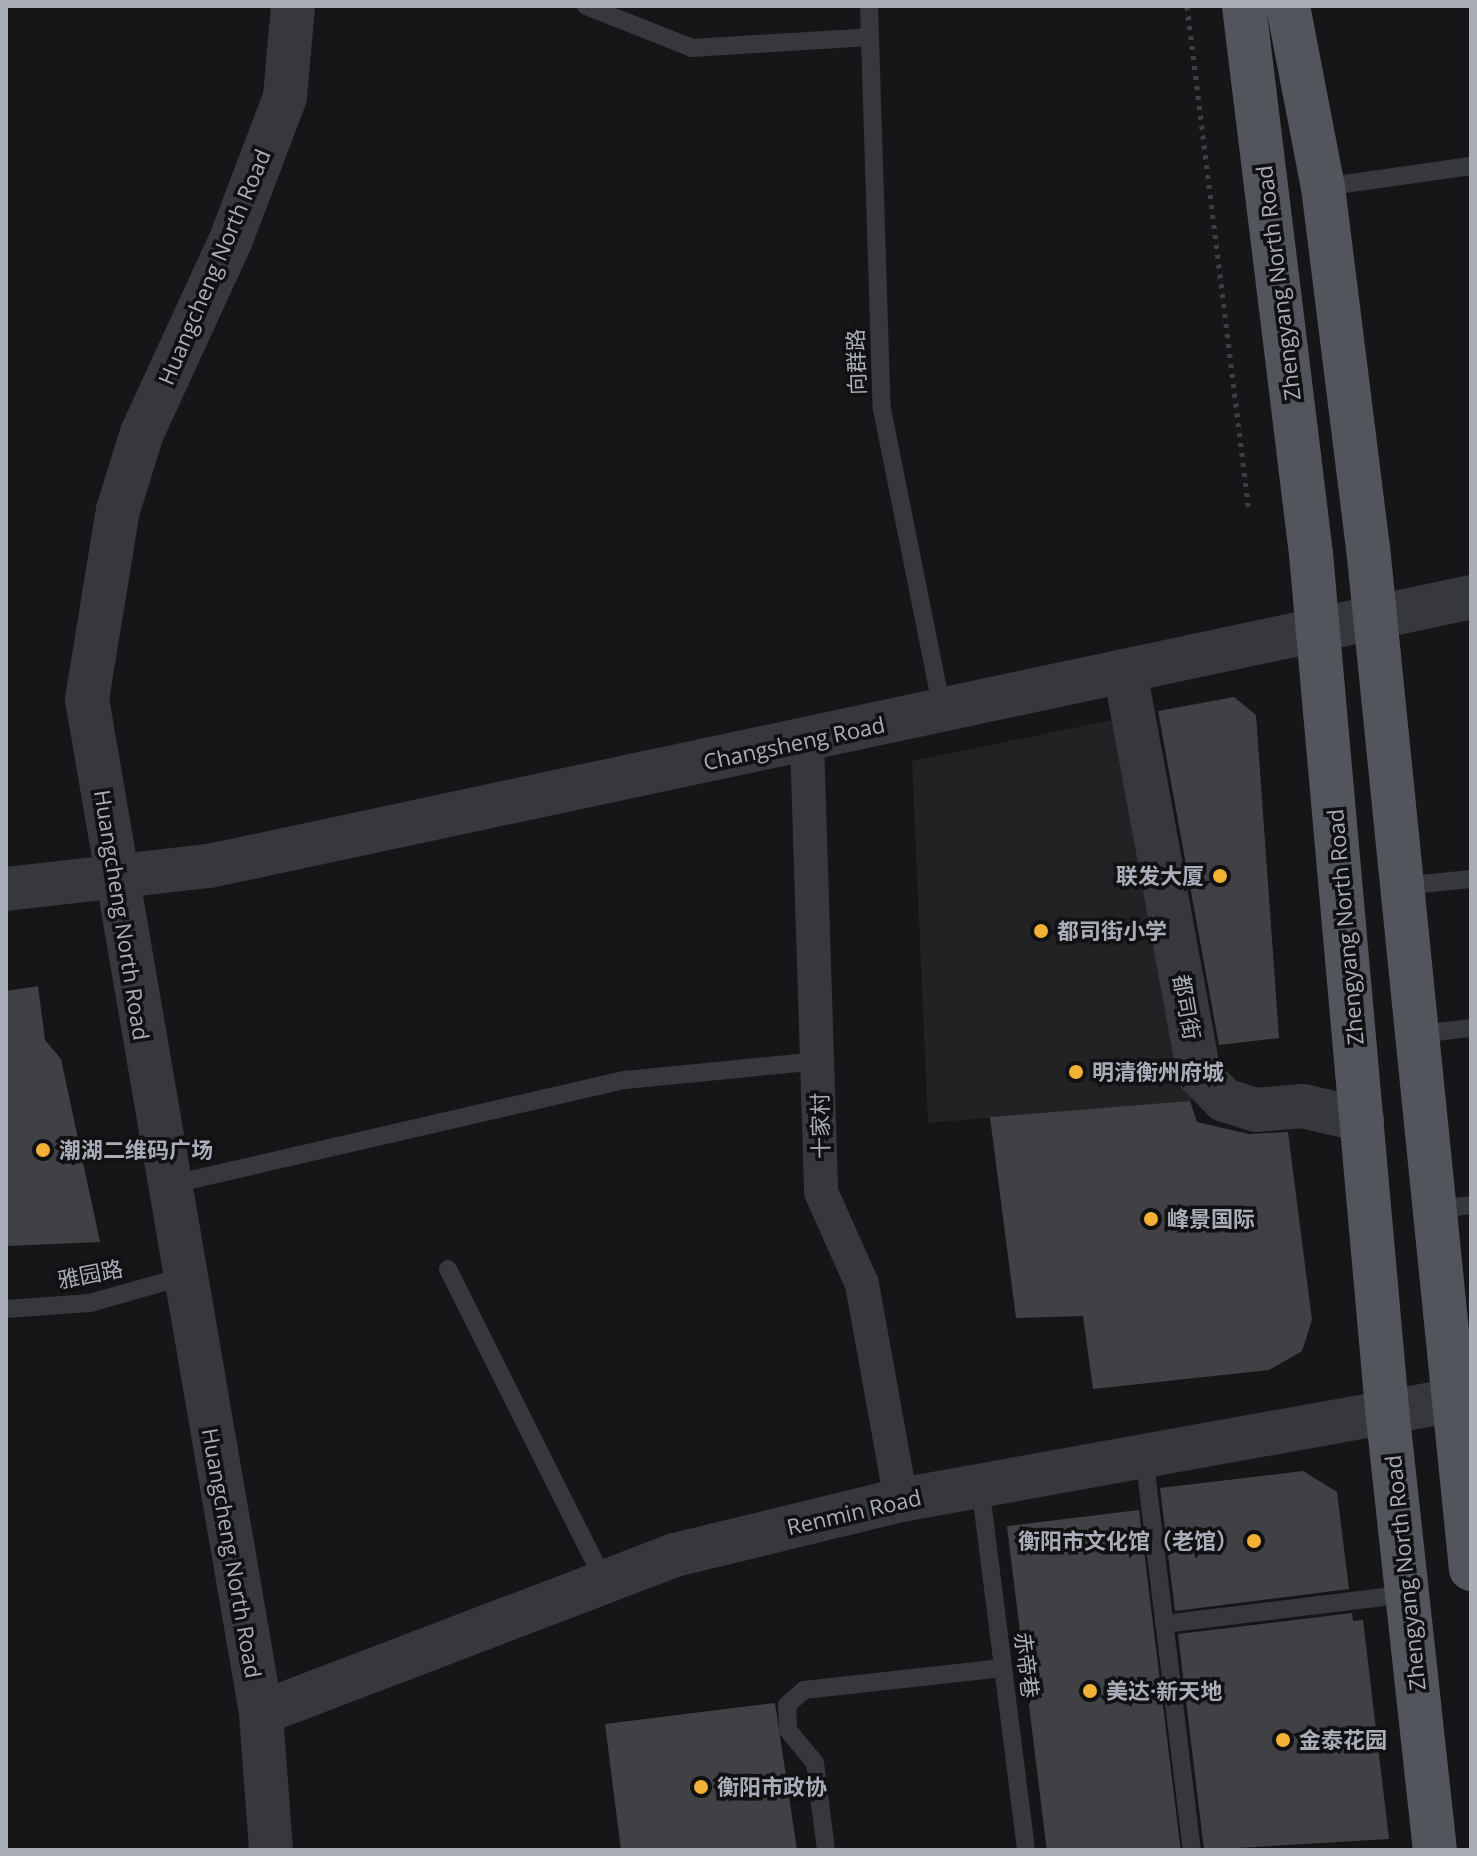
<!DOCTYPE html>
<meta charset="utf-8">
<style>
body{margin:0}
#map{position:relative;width:1477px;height:1856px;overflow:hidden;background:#161618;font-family:"Open Sans","Noto Sans SC",sans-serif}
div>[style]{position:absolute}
.built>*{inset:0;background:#222225}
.building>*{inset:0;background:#404145;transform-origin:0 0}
.path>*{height:5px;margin-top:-2.5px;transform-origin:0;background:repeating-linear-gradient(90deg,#3d3f44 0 4px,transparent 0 10px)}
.service>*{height:18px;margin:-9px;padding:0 9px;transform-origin:9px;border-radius:9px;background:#37383d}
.minor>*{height:34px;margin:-17px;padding:0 17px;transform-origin:17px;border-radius:17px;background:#37383d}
.tertiary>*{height:44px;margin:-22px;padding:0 22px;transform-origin:22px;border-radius:22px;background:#37383d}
.primary>*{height:44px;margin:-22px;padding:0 22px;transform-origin:22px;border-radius:22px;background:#53555c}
.dots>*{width:22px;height:22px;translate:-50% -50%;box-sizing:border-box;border:4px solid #111113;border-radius:50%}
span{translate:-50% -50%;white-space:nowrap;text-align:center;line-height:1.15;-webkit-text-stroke:7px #111113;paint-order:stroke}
.street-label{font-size:22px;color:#a8adb8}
.poi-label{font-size:22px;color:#a8adb8;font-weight:700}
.right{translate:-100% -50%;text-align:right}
.left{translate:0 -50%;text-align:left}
.frame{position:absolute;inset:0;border:8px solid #a8adb8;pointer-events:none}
</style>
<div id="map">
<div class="built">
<i style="clip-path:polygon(1122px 718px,1193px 1101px,928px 1123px,912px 761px)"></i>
</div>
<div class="building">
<i style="clip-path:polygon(1234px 697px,1256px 715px,1279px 1038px,1219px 1045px,1158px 711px)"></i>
<i style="clip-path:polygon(38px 986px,45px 1040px,61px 1059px,100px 1242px,6px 1246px,6px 991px)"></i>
<i style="clip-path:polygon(1190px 1101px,1197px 1122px,1249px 1134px,1288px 1132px,1312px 1320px,1302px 1351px,1269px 1370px,1093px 1389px,1083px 1316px,1016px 1318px,990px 1117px)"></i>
<i style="clip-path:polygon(1303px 1471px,1337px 1492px,1349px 1589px,1175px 1611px,1160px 1488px)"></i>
<i style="left:1139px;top:1510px;width:342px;height:133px;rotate:83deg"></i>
<i style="clip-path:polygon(1352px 1613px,1353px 1621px,1363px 1620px,1389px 1839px,1204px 1850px,1178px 1634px)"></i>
<i style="clip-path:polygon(775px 1703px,797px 1850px,621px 1850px,605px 1724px)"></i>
</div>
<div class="path">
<i style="left:1187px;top:6px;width:510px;rotate:83.01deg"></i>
</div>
<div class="service">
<i style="left:586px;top:6px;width:114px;rotate:21.6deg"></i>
<i style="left:692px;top:48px;width:178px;rotate:-3.5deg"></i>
<i style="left:869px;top:6px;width:403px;rotate:88.2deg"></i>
<i style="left:882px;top:409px;width:306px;rotate:78.7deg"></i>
<i style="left:1323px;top:187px;width:149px;rotate:-8.1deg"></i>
<i style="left:1402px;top:886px;width:69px;rotate:-5.8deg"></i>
<i style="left:1417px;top:1034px;width:54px;rotate:-6.3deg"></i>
<i style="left:169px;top:1185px;width:468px;rotate:-13deg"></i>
<i style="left:625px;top:1080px;width:195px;rotate:-5.6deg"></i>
<i style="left:1435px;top:1209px;width:36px;rotate:-6deg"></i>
<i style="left:448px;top:1269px;width:349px;rotate:63.4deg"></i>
<i style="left:6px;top:1309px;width:84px;rotate:-4.1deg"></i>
<i style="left:90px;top:1303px;width:96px;rotate:-15.8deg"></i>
<i style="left:1144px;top:1455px;width:398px;rotate:83.1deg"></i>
<i style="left:980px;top:1485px;width:368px;rotate:82.8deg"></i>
<i style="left:1164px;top:1624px;width:245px;rotate:-7deg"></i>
<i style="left:826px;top:1850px;width:88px;rotate:-97.2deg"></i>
<i style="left:815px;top:1763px;width:43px;rotate:-129.3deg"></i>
<i style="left:788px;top:1730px;width:25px;rotate:-92deg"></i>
<i style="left:787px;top:1705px;width:23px;rotate:-41deg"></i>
<i style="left:804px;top:1690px;width:200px;rotate:-6.3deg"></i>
</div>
<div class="minor">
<i style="left:807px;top:741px;width:451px;rotate:88.2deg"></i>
<i style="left:821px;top:1192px;width:101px;rotate:66deg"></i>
<i style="left:862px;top:1284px;width:219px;rotate:79.8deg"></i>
</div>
<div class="tertiary">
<i style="left:1125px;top:671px;width:410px;rotate:79.6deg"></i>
<i style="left:1199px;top:1074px;width:36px;rotate:46deg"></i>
<i style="left:1224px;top:1100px;width:34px;rotate:17deg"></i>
<i style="left:1256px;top:1110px;width:47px;rotate:-4.9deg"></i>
<i style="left:1303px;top:1106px;width:61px;rotate:13.3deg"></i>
<i style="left:6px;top:889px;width:204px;rotate:-6.5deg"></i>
<i style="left:209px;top:866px;width:1290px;rotate:-12.03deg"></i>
<i style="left:261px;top:1713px;width:443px;rotate:-20.9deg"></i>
<i style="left:675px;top:1555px;width:233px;rotate:-13.7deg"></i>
<i style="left:901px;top:1500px;width:579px;rotate:-10.24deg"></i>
<i style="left:271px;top:1850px;width:137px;rotate:-94.2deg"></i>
<i style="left:261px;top:1713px;width:1029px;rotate:-99.74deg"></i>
<i style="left:87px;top:699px;width:192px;rotate:-80.7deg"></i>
<i style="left:118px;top:510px;width:81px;rotate:-72.7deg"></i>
<i style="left:142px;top:433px;width:210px;rotate:-65.3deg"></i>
<i style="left:230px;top:242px;width:155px;rotate:-69.2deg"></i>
<i style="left:285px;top:97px;width:91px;rotate:-85deg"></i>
</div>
<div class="primary">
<i style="left:1244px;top:6px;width:552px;rotate:83.03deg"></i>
<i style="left:1311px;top:554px;width:858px;rotate:84.92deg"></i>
<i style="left:1387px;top:1409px;width:444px;rotate:83.8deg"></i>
<i style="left:1288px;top:6px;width:184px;rotate:79.1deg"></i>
<i style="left:1323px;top:187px;width:363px;rotate:82.9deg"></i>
<i style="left:1368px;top:547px;width:1027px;rotate:84.25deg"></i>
</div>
<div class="dots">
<i style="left:1220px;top:876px;background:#f2b134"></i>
<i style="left:1041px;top:931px;background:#f2b134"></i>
<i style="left:1076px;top:1072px;background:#f2b134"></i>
<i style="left:43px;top:1150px;background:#f2b134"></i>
<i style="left:1151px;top:1219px;background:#f2b134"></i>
<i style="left:1254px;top:1541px;background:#f2b134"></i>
<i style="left:1090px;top:1691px;background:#f2b134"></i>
<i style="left:1283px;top:1740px;background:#f2b134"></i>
<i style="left:701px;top:1787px;background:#f2b134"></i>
</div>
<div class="street-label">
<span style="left:214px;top:267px;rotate:-67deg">Huangcheng North Road</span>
<span style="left:1278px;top:283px;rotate:-97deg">Zhengyang North Road</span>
<span style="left:856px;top:362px;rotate:-92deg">向群路</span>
<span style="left:794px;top:743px;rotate:-12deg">Changsheng Road</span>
<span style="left:122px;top:915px;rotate:81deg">Huangcheng North Road</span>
<span style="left:1345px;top:927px;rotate:-95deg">Zhengyang North Road</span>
<span style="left:1187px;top:1007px;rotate:80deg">都司街</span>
<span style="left:820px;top:1126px;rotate:-91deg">十家村</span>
<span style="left:90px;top:1274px;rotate:-11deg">雅园路</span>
<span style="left:854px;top:1512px;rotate:-13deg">Renmin Road</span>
<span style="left:232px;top:1553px;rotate:80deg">Huangcheng North Road</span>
<span style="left:1405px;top:1573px;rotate:-96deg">Zhengyang North Road</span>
<span style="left:1027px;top:1665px;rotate:83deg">赤帝巷</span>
</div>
<div class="poi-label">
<span class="right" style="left:1204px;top:876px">联发大厦</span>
<span class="left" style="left:1057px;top:931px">都司街小学</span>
<span class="left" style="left:1092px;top:1072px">明清衡州府城</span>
<span class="left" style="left:59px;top:1150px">潮湖二维码广场</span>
<span class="left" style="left:1167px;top:1219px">峰景国际</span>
<span class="right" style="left:1238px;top:1541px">衡阳市文化馆（老馆）</span>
<span class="left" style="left:1106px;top:1691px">美达·新天地</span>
<span class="left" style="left:1299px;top:1740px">金泰花园</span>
<span class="left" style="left:717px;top:1787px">衡阳市政协</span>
</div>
<div class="frame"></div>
</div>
